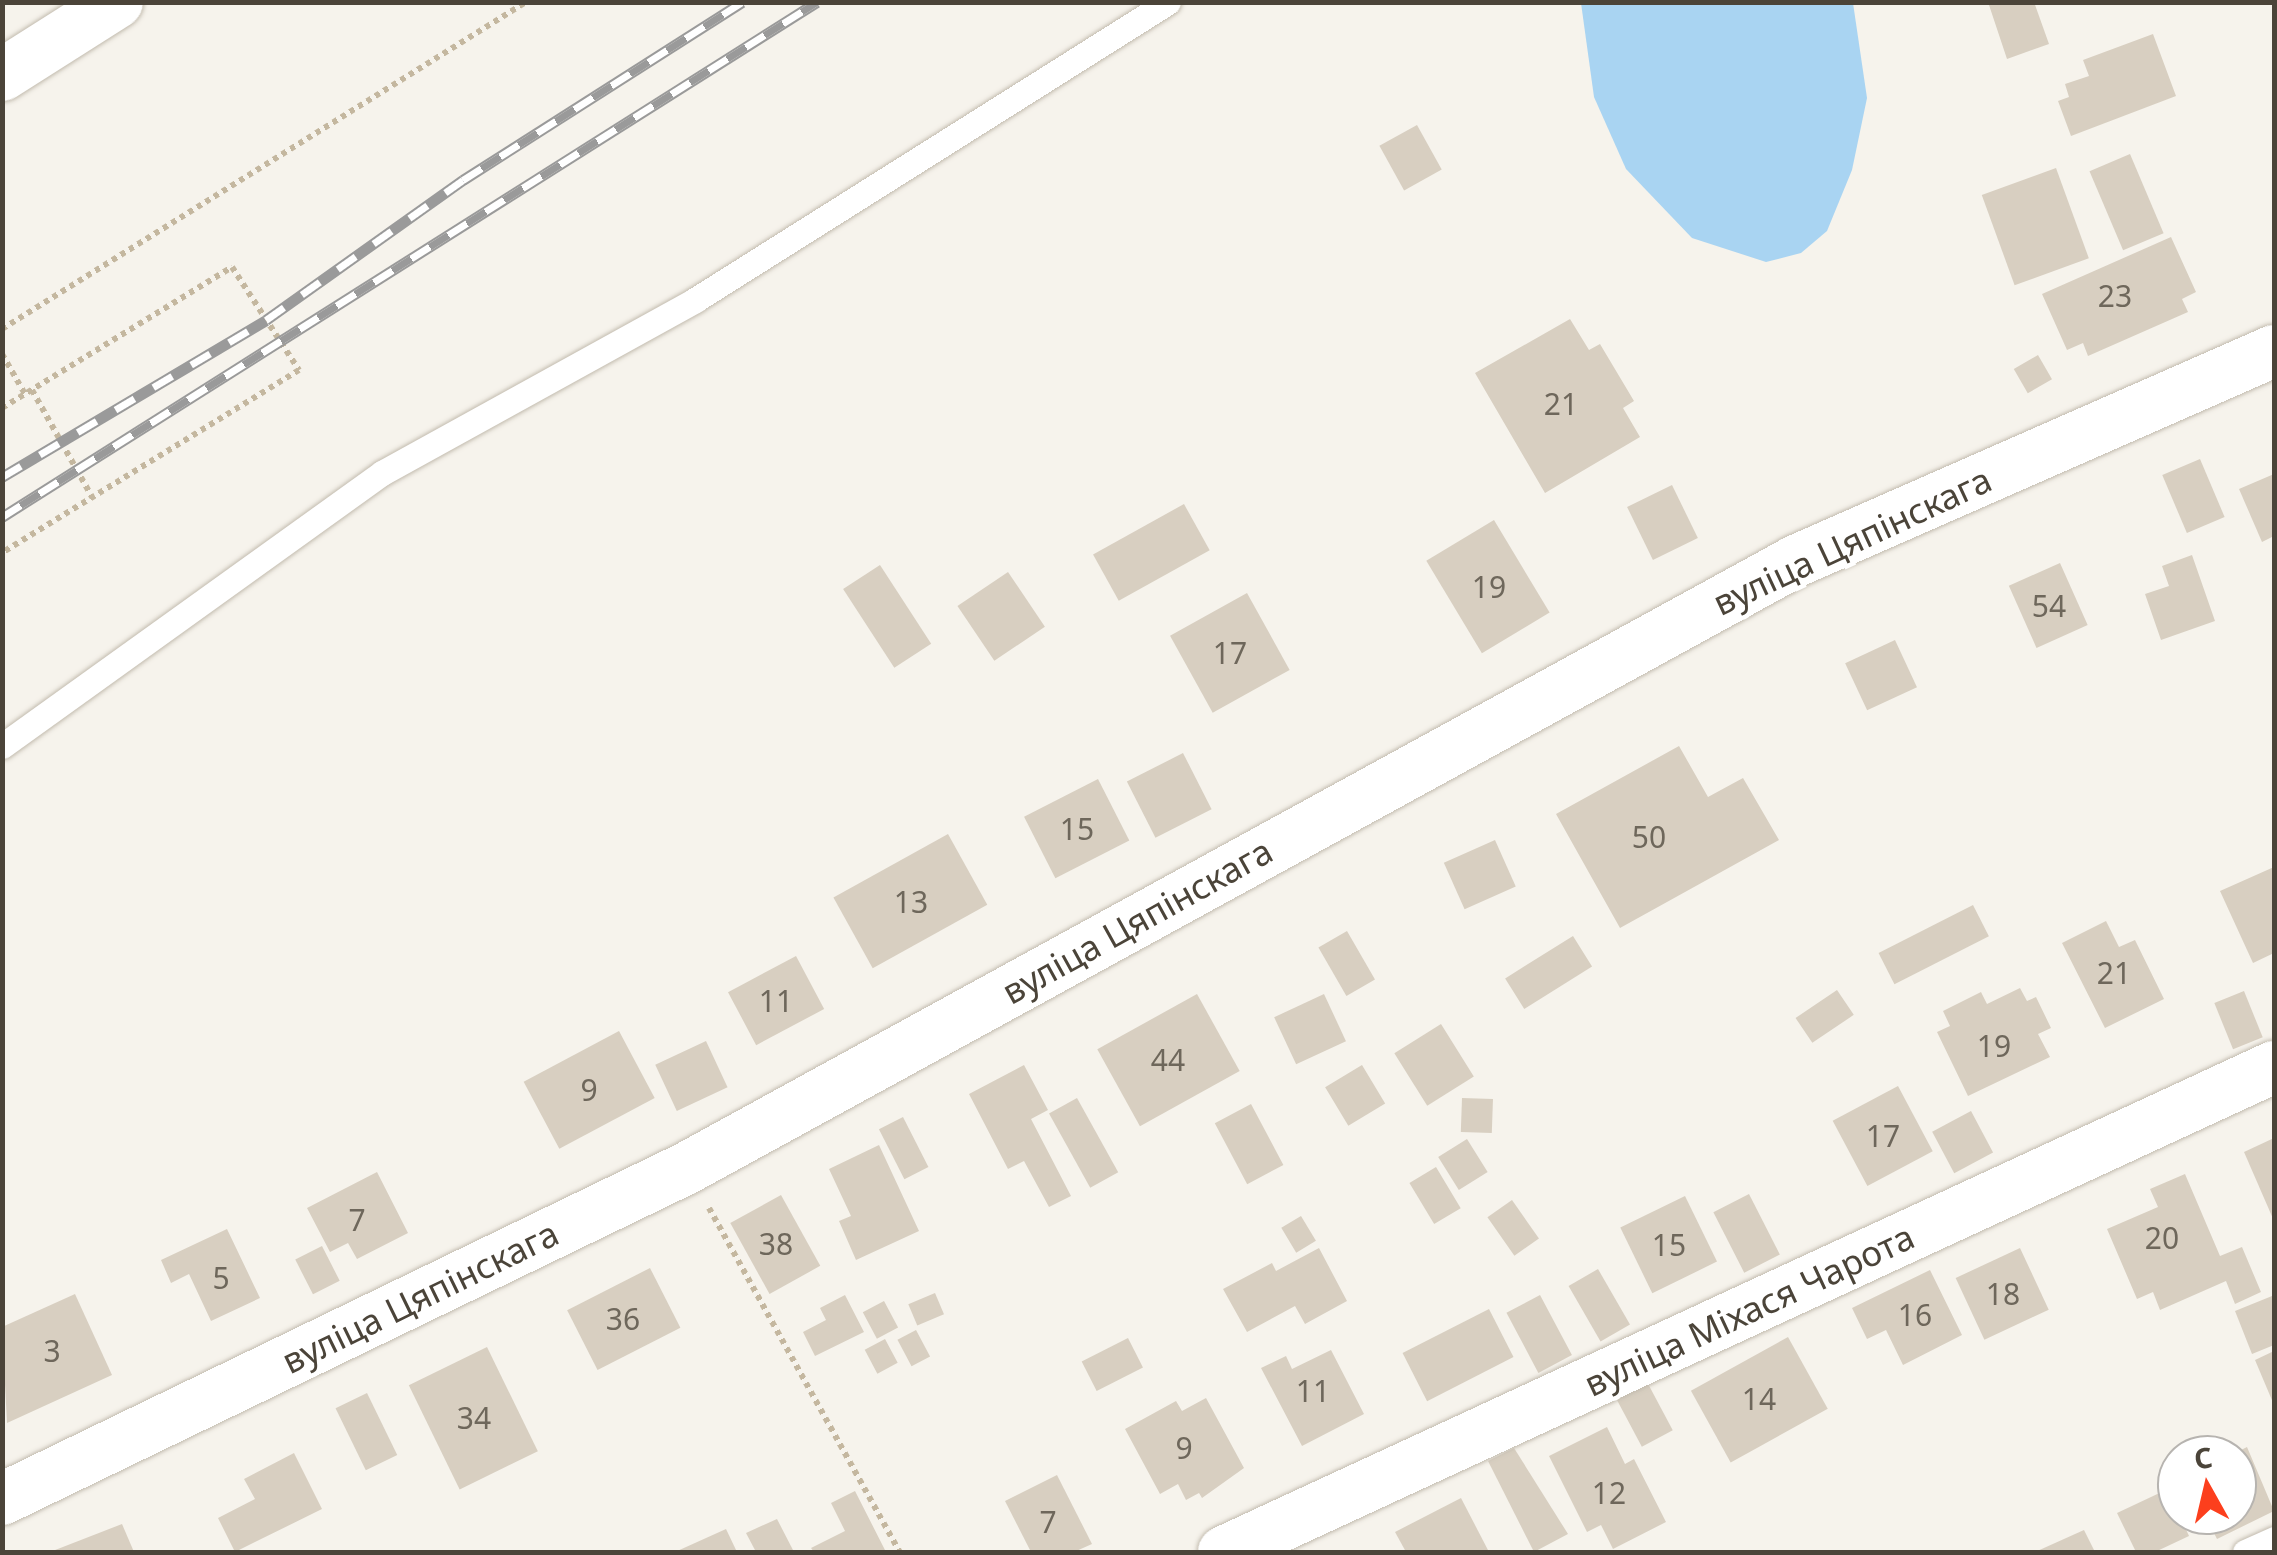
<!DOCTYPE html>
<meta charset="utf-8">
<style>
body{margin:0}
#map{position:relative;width:2277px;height:1555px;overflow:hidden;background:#f6f3ec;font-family:"Noto Sans",sans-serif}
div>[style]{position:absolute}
.water>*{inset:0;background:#a9d4f2}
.building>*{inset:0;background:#d8cfc1;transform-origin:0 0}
.path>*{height:6px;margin-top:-3px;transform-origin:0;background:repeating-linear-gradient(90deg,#c4b79f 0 5px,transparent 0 10px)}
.roads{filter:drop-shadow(0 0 2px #c2bbae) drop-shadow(0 0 2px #c2bbae)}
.service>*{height:25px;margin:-12.5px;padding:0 12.5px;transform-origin:12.5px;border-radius:12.5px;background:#fff}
.minor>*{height:52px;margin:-26px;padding:0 26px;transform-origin:26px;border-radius:26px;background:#fff}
.rail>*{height:11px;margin-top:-5.5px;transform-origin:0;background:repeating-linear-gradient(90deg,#fff 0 22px,#9a9a9a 0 44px);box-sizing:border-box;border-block:2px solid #9a9a9a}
span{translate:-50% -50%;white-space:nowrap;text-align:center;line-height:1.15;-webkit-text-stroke:9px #fff;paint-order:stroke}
.number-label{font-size:30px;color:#6e675b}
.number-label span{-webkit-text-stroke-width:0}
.street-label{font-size:35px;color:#4b4439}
.frame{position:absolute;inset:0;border:5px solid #4b4439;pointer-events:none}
.north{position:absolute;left:2157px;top:1435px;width:100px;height:100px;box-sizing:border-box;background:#fff;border:2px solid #b7b4b0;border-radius:50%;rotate:352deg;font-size:28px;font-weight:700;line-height:40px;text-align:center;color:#4b4439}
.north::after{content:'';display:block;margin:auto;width:35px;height:45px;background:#fc3f1d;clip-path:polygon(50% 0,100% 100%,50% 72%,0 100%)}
</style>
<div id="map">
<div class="water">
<i style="clip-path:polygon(1581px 3px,1853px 3px,1867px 98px,1852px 170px,1827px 231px,1801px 253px,1766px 262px,1692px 238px,1626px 169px,1594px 97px)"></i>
</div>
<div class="building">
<i style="clip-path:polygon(1988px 2px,2034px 2px,2049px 44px,2007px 59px)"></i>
<i style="clip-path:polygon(2153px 34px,2176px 96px,2071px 136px,2058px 101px,2069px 97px,2065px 84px,2089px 76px,2083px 60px)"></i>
<i style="left:1417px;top:125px;width:51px;height:43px;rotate:61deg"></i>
<i style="left:2130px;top:154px;width:86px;height:44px;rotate:67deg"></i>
<i style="left:2056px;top:168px;width:96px;height:79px;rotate:70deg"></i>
<i style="clip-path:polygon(2171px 237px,2196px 292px,2182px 299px,2188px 312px,2088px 356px,2083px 343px,2067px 350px,2042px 294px)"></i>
<i style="clip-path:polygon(1570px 319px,1589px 350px,1600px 344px,1634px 401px,1623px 408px,1640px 437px,1545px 493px,1475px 373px)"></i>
<i style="left:2038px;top:355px;width:28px;height:28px;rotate:60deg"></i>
<i style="left:2200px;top:459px;width:63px;height:41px;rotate:67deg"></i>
<i style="clip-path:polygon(2274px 474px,2274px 536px,2262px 542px,2239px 489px)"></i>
<i style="left:1672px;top:485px;width:59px;height:50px;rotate:64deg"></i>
<i style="left:1184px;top:504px;width:53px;height:104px;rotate:61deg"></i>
<i style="left:1494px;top:520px;width:108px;height:79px;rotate:59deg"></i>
<i style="clip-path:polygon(2192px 555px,2215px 621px,2161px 640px,2145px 594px,2169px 586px,2162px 566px)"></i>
<i style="left:2060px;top:563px;width:68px;height:56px;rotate:66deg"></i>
<i style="left:880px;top:565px;width:94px;height:44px;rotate:57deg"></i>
<i style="left:1008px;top:572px;width:66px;height:61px;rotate:56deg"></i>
<i style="left:1247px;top:593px;width:88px;height:88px;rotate:61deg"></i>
<i style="left:1895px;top:640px;width:52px;height:55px;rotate:65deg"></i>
<i style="clip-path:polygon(1679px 746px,1708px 797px,1743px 778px,1779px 840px,1620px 928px,1556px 814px)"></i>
<i style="left:1183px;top:753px;width:63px;height:63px;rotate:63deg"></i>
<i style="left:1098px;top:779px;width:69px;height:83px;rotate:63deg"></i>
<i style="left:948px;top:834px;width:81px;height:131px;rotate:61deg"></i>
<i style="left:1495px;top:840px;width:51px;height:56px;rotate:66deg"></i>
<i style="clip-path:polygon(2274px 867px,2274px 953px,2253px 963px,2220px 891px)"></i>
<i style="left:1973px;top:905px;width:35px;height:106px;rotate:63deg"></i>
<i style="clip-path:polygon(2106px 921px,2119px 947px,2135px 940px,2164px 999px,2105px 1028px,2062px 943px)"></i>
<i style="left:1347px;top:931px;width:56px;height:33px;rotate:60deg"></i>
<i style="left:1573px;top:936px;width:36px;height:80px;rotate:58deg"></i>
<i style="left:796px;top:956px;width:60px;height:77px;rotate:62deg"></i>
<i style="clip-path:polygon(2020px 988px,2027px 1001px,2036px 997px,2051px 1028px,2038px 1034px,2050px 1057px,1968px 1096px,1937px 1032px,1950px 1026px,1943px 1011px,1981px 992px,1987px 1004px)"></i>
<i style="left:1837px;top:990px;width:30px;height:50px;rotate:56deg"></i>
<i style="left:2244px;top:991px;width:50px;height:32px;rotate:68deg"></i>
<i style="left:1197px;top:994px;width:88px;height:114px;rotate:61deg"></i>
<i style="left:1324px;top:994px;width:52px;height:55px;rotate:65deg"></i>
<i style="left:1441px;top:1024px;width:62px;height:55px;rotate:58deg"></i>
<i style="left:619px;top:1031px;width:76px;height:108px;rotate:62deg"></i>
<i style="left:706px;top:1041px;width:51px;height:56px;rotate:65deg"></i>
<i style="clip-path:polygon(1024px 1065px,1048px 1110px,1031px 1119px,1071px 1196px,1049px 1207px,1024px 1161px,1008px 1169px,969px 1094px)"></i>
<i style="left:1362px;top:1065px;width:45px;height:43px;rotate:59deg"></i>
<i style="left:1898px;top:1086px;width:74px;height:74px;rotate:62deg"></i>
<i style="left:1077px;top:1098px;width:85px;height:32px;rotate:61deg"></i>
<i style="left:1462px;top:1098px;width:31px;height:34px;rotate:2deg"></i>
<i style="left:1251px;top:1104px;width:69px;height:41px;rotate:62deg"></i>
<i style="left:1971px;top:1111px;width:47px;height:44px;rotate:62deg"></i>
<i style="left:903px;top:1117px;width:56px;height:27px;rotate:63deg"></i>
<i style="clip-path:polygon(2274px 1138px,2274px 1221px,2244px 1152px)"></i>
<i style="left:1467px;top:1139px;width:39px;height:34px;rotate:58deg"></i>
<i style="clip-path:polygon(879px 1145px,919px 1231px,856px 1260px,839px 1221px,851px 1216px,829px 1169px)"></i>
<i style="left:1436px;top:1167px;width:48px;height:31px;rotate:59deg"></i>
<i style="clip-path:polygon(377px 1172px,408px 1233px,357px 1259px,348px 1243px,330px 1252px,307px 1208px)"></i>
<i style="clip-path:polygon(2185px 1174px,2220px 1256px,2242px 1247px,2261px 1292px,2235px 1304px,2226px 1281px,2160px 1310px,2153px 1292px,2137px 1299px,2107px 1229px,2158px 1207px,2150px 1189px)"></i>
<i style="left:1749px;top:1194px;width:68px;height:40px;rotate:63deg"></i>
<i style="left:781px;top:1195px;width:81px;height:58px;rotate:61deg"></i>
<i style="left:1685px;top:1196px;width:73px;height:72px;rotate:64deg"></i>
<i style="left:1512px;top:1200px;width:47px;height:30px;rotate:55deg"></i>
<i style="left:1301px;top:1216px;width:29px;height:23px;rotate:59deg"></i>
<i style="clip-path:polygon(227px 1229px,260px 1298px,211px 1321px,189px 1274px,171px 1283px,161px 1260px)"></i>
<i style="left:322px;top:1246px;width:39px;height:30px;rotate:63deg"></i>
<i style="clip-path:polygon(1319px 1248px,1347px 1301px,1305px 1324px,1295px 1306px,1247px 1332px,1223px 1289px,1272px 1263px,1276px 1271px)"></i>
<i style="left:2020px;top:1248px;width:68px;height:71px;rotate:65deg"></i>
<i style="left:650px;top:1268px;width:67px;height:93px;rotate:63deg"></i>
<i style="left:1598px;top:1269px;width:64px;height:34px;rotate:60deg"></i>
<i style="clip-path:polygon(1930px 1270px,1962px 1335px,1903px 1365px,1886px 1330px,1867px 1339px,1852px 1308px)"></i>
<i style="left:935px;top:1293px;width:23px;height:29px;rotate:67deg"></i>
<i style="clip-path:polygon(75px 1294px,112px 1375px,7px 1423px,2px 1327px)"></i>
<i style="clip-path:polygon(845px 1295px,864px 1332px,815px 1356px,803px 1332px,826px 1320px,820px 1308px)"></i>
<i style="left:1540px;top:1295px;width:68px;height:38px;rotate:62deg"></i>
<i style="clip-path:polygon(2272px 1296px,2274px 1345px,2252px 1354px,2235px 1311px)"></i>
<i style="left:884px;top:1301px;width:30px;height:24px;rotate:62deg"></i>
<i style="left:1489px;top:1309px;width:54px;height:97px;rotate:63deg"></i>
<i style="left:916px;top:1330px;width:30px;height:21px;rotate:62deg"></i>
<i style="left:1788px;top:1337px;width:82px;height:111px;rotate:61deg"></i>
<i style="left:1128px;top:1338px;width:33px;height:52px;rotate:63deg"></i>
<i style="left:885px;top:1339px;width:27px;height:23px;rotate:62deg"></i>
<i style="left:487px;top:1347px;width:116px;height:87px;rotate:64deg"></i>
<i style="clip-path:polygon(1331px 1350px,1364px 1414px,1302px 1446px,1261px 1368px,1286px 1356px,1292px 1369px)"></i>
<i style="clip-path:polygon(2274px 1351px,2274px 1405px,2255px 1360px)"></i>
<i style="left:1646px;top:1380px;width:57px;height:35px;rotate:62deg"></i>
<i style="left:367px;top:1393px;width:69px;height:35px;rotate:64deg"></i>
<i style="clip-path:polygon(1206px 1398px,1244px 1468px,1202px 1498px,1199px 1493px,1186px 1500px,1178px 1484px,1160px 1494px,1125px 1429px,1176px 1401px,1182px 1411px)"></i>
<i style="clip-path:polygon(1607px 1427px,1625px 1464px,1634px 1459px,1666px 1522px,1613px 1549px,1601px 1525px,1587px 1532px,1549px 1456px)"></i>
<i style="clip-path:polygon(2247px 1447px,2274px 1511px,2217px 1539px,2205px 1515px,2237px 1515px,2237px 1452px)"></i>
<i style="clip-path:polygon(1514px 1448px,1568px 1534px,1534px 1552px,1488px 1461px)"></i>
<i style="clip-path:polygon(294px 1453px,322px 1509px,235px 1552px,218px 1518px,255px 1499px,244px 1479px)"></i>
<i style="clip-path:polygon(1057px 1475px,1092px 1544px,1074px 1552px,1031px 1552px,1005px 1501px)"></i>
<i style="clip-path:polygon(2168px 1489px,2189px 1536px,2155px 1552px,2136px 1552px,2117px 1513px)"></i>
<i style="clip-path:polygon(855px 1491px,886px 1552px,814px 1552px,811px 1548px,845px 1531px,831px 1503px)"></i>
<i style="clip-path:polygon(1461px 1498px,1489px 1552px,1406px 1552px,1395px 1532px)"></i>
<i style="clip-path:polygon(777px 1519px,794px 1552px,756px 1552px,746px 1533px)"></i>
<i style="clip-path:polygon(122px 1524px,134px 1552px,50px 1552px)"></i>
<i style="clip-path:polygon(726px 1529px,737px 1552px,675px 1552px)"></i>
<i style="clip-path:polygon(2084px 1530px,2095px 1552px,2035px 1552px)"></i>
</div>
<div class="path">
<i style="left:2px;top:329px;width:618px;rotate:-31.97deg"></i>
<i style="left:2px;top:354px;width:46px;rotate:60.1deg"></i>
<i style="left:32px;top:390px;width:123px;rotate:60.7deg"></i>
<i style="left:2px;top:408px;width:270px;rotate:-31.5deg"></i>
<i style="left:232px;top:267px;width:123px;rotate:57deg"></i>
<i style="left:299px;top:370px;width:349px;rotate:148.4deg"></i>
<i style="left:709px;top:1208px;width:393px;rotate:61deg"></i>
</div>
<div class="roads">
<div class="service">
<i style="left:2px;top:746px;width:468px;rotate:-35.7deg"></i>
<i style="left:382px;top:473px;width:358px;rotate:-28.9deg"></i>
<i style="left:695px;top:300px;width:559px;rotate:-32.21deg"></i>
<i style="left:2245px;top:1552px;width:32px;rotate:-24deg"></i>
</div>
<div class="minor">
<i style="left:2px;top:75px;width:136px;rotate:-32.4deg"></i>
<i style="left:2px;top:1499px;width:761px;rotate:-25.79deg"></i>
<i style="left:687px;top:1168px;width:1264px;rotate:-28.69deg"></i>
<i style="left:1796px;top:561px;width:522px;rotate:-23.72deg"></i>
<i style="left:1224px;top:1552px;width:1157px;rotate:-24.79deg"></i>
</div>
</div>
<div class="rail">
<i style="left:2px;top:477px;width:307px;rotate:-30.7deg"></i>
<i style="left:266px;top:320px;width:242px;rotate:-35.4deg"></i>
<i style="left:463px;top:180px;width:331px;rotate:-32.5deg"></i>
<i style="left:2px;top:517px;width:964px;rotate:-32.29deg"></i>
</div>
<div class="number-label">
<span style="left:2115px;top:296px">23</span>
<span style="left:1561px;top:404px">21</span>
<span style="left:1489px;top:587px">19</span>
<span style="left:2049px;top:606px">54</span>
<span style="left:1230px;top:653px">17</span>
<span style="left:1077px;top:829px">15</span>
<span style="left:1649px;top:837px">50</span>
<span style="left:911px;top:902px">13</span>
<span style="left:2114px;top:973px">21</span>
<span style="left:776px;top:1001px">11</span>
<span style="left:1994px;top:1046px">19</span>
<span style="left:1168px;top:1060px">44</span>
<span style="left:589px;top:1090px">9</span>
<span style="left:1883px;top:1136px">17</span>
<span style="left:357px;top:1220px">7</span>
<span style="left:2162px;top:1238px">20</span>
<span style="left:776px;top:1244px">38</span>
<span style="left:1669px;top:1245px">15</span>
<span style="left:221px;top:1278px">5</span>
<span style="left:2003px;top:1294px">18</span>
<span style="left:1915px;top:1315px">16</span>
<span style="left:623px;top:1319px">36</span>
<span style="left:52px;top:1351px">3</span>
<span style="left:1313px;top:1391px">11</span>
<span style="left:1759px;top:1399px">14</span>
<span style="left:474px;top:1418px">34</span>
<span style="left:1184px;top:1448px">9</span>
<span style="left:1609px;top:1493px">12</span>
<span style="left:1048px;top:1522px">7</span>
</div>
<div class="street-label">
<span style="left:1852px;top:541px;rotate:-25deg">вуліца Цяпінскага</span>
<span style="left:1137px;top:921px;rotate:-29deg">вуліца Цяпінскага</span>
<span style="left:420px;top:1297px;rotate:-26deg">вуліца Цяпінскага</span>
<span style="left:1749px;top:1310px;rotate:-25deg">вуліца Міхася Чарота</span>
</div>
<div class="frame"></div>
<div class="north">С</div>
</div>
